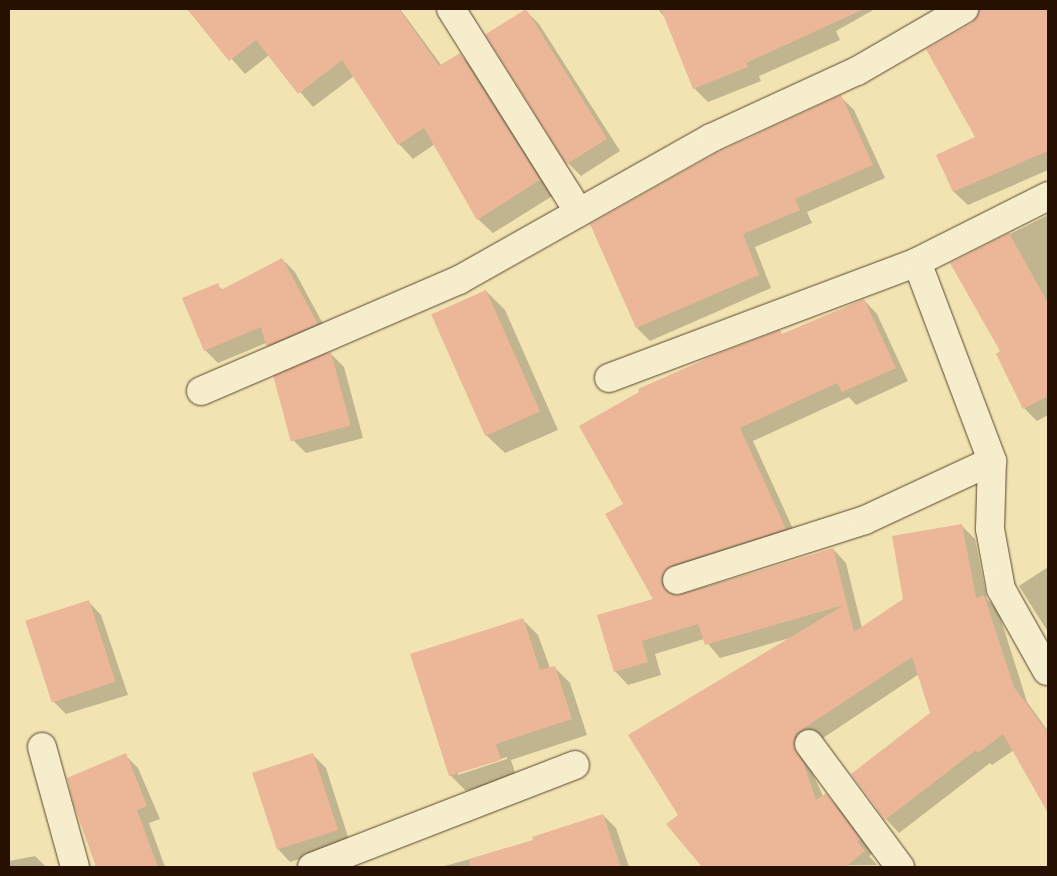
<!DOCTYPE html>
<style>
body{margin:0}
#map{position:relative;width:1057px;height:876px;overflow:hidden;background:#f1e3b2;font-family:"IM FELL French Canon",serif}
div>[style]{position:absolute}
.shadow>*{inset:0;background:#0003}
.building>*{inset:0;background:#ecb699;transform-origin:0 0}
.roads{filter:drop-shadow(0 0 1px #59452c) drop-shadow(0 0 1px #59452c)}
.minor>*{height:28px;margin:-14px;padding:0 14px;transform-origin:14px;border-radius:14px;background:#f6edcd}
span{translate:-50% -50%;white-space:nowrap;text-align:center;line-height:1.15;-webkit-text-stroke:4.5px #f6edcd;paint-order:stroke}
.frame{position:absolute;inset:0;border:10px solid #261000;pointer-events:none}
</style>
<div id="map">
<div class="shadow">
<i style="clip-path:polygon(201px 9px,400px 9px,442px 66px,460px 54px,474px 69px,554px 195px,493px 233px,478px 219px,435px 144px,413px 159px,399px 144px,354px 76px,313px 107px,269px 55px,245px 74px,193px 15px)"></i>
<i style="clip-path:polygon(658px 9px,875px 9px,836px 31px,840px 40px,759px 76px,761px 81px,708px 102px,695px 89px,666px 19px)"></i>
<i style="clip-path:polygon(1048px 9px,1048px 170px,968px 205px,954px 192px,938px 156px,977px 138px,973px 23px,981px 9px)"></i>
<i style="clip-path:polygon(526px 11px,539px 24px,620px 151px,581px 176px,568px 163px,488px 36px)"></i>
<i style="clip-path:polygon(841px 97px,854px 110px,885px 178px,807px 212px,812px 223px,755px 247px,771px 288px,650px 341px,637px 328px)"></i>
<i style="clip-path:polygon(1048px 215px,1048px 415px,1037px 421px,1024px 408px,1002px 352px,952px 263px)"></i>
<i style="clip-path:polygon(282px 259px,295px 272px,330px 337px,280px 358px,266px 343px,218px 363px,205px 350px,217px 285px,223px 290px)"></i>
<i style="clip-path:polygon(486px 291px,505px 310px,558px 430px,505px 453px,486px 435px,433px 314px)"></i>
<i style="clip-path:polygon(864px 300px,877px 314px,908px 381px,856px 405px,849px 397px,753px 441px,799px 542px,675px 590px,675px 596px,833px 549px,846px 563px,862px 628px,904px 600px,962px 526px,975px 539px,987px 599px,998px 610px,1027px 702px,1048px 731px,1048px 810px,1014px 750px,992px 765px,990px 763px,899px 833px,886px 819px,931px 714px,919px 674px,808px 748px,807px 761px,823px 796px,826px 795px,839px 808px,873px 853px,869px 856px,877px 865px,703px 867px,668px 825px,679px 816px,790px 638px,720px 658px,704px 639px,655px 654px,661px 675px,628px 685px,615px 671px,655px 600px,625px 504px,780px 332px,783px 335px)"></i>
<i style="clip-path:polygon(331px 354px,344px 367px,363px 438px,306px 453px,293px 440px)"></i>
<i style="clip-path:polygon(1048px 567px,1048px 632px,1019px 586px)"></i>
<i style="clip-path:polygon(88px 601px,101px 615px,128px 695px,66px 714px,53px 701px)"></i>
<i style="clip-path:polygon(evenodd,522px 619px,538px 635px,550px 668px,554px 667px,570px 683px,587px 735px,511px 760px,516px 776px,466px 791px,450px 775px,522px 619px,507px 757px,507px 759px,458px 775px,458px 772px,507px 757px)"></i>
<i style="clip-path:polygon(125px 755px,138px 768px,160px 819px,149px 823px,165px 867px,99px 867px,68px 778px)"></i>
<i style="clip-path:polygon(313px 755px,326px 768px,350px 843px,290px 862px,277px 848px)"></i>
<i style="clip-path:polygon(603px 815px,616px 828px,629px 867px,441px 867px,535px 841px)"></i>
<i style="clip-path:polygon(35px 856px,46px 867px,9px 867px,9px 861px)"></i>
</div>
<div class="building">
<i style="clip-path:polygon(187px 9px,399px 9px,439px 66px,460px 53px,540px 180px,477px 220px,424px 128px,398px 145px,342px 60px,298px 94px,256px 40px,229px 61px)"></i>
<i style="left:526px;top:9px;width:153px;height:48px;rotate:58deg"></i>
<i style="clip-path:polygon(661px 9px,864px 9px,746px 63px,748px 67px,693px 89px)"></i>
<i style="clip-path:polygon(980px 9px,1048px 9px,1048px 151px,953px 192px,936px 155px,975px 137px,926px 49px,972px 23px)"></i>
<i style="clip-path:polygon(841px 95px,873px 165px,795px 199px,800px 210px,743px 234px,759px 275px,636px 328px,590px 224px,718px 152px)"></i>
<i style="clip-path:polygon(1009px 233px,1048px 303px,1048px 396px,1023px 409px,996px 354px,1000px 351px,950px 263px)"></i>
<i style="clip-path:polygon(282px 258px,318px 324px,266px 346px,261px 327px,204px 351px,182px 298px,218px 283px,221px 290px)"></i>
<i style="left:486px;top:290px;width:133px;height:60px;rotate:66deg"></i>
<i style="clip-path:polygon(864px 299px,896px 368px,842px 392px,837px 383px,740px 428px,786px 529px,672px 565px,662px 576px,662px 585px,673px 595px,682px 595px,833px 548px,854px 632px,903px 599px,892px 536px,962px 524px,976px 598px,984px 595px,1014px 687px,1048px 733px,1048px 813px,1003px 734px,978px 753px,976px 750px,885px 820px,851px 774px,930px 713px,912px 657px,795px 734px,794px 746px,804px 764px,816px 800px,826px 793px,860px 839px,857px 842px,865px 851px,845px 867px,702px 867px,666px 824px,678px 815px,628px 735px,844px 605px,705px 645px,698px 624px,642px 641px,648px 662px,614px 672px,597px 615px,653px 599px,605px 514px,623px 504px,579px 426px,639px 392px,638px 389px,717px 354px,780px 330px,782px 334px)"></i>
<i style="left:331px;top:352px;width:76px;height:62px;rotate:75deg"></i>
<i style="left:89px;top:600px;width:86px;height:67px;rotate:72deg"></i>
<i style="clip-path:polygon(523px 618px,540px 670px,555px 666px,572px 719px,496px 744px,501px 760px,449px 776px,410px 654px)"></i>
<i style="clip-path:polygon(126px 753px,147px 806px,137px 810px,158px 867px,96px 867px,74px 805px,67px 778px)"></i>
<i style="left:313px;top:753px;width:81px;height:64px;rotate:72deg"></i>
<i style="clip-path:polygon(603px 814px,621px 867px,470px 867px,469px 859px,533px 840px,532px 837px)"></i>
</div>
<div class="roads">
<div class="minor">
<i style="left:451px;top:9px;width:240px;rotate:57.8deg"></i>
<i style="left:917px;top:262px;width:213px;rotate:69.3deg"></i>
<i style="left:992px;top:461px;width:68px;rotate:91.7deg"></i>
<i style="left:990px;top:529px;width:61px;rotate:79.6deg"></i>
<i style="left:1001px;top:589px;width:94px;rotate:60.7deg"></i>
<i style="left:609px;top:378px;width:329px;rotate:-20.6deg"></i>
<i style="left:917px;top:262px;width:147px;rotate:-26.7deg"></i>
<i style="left:201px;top:391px;width:281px;rotate:-23.3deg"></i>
<i style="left:459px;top:280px;width:289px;rotate:-29.4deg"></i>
<i style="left:711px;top:138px;width:161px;rotate:-24.7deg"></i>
<i style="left:857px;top:71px;width:124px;rotate:-30.1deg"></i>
<i style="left:677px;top:580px;width:197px;rotate:-17.7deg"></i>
<i style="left:865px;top:520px;width:140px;rotate:-24.9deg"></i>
<i style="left:809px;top:744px;width:153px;rotate:53.5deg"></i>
<i style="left:42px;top:747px;width:124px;rotate:74.6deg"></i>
<i style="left:312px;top:867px;width:282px;rotate:-21.2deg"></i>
</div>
</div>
<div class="frame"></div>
</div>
